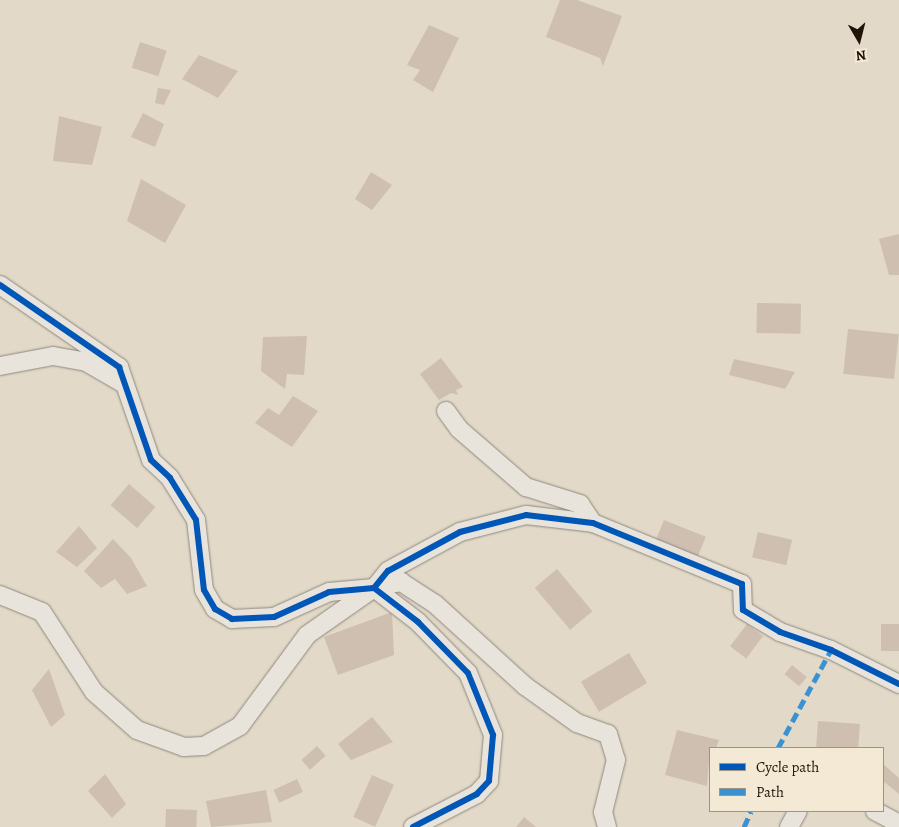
<!DOCTYPE html>
<style>
body{margin:0}
#map{position:relative;width:899px;height:827px;overflow:hidden;background:#e2d9c8;font-family:Alegreya,serif}
div>[style]{position:absolute}
.building>*{inset:0;background:#cfbfb0;transform-origin:0 0}
.roads{filter:drop-shadow(0 0 1px #8e887d) drop-shadow(0 0 1px #8e887d)}
.minor>*{height:18px;margin:-9px;padding:0 9px;transform-origin:9px;border-radius:9px;background:#e8e3db}
.quiet>*{height:5px;margin-top:-2.5px;transform-origin:0;background:repeating-linear-gradient(90deg,#3b92d2 0 10px,transparent 0 15px)}
.cycleway>*{height:6px;margin:-3px;padding:0 3px;transform-origin:3px;border-radius:3px;background:#0057b8}
span{translate:-50% -50%;white-space:nowrap;text-align:center;line-height:1.15;-webkit-text-stroke:5px #f3e9d4;paint-order:stroke}
.legend{position:absolute;left:709px;top:747px;width:175px;height:65px;box-sizing:border-box;background:#f3e9d4;border:1px solid #9f9383;margin:0;padding:6px 9px;list-style:none;font-size:15px;color:#221309}
.legend li{display:flex;align-items:center;gap:10px;height:25px}
.legend b{width:25px;border:1px solid #9f9383}
.north{position:absolute;left:834px;top:15px;width:50px;height:50px;-webkit-text-stroke:4px #f3e9d4;paint-order:stroke;rotate:172deg;font-size:14px;font-weight:700;line-height:20px;text-align:center;color:#221309}
.north::after{content:'';display:block;margin:auto;width:18px;height:22px;background:#221309;clip-path:polygon(50% 0,100% 100%,50% 72%,0 100%)}
</style>
<div id="map">
<div class="building">
<i style="clip-path:polygon(560px 0,577px 0,622px 16px,603px 66px,600px 58px,546px 37px)"></i>
<i style="clip-path:polygon(429px 25px,459px 38px,433px 92px,413px 80px,420px 70px,407px 65px)"></i>
<i style="left:140px;top:42px;width:28px;height:27px;rotate:18deg"></i>
<i style="clip-path:polygon(199px 55px,238px 71px,218px 98px,182px 79px)"></i>
<i style="clip-path:polygon(158px 88px,171px 90px,164px 105px,155px 103px)"></i>
<i style="clip-path:polygon(143px 113px,164px 124px,155px 147px,131px 137px)"></i>
<i style="clip-path:polygon(59px 116px,102px 127px,92px 165px,53px 161px)"></i>
<i style="clip-path:polygon(371px 172px,392px 185px,372px 210px,355px 199px)"></i>
<i style="clip-path:polygon(141px 179px,186px 205px,165px 243px,127px 221px)"></i>
<i style="clip-path:polygon(899px 234px,899px 275px,889px 275px,879px 239px)"></i>
<i style="left:757px;top:303px;width:44px;height:30px;rotate:1deg"></i>
<i style="left:848px;top:329px;width:51px;height:45px;rotate:6deg"></i>
<i style="clip-path:polygon(307px 336px,304px 375px,287px 374px,285px 389px,261px 371px,263px 337px)"></i>
<i style="clip-path:polygon(441px 358px,463px 387px,456px 390px,458px 395px,451px 393px,439px 400px,420px 374px)"></i>
<i style="clip-path:polygon(734px 359px,795px 372px,785px 389px,729px 375px)"></i>
<i style="clip-path:polygon(293px 396px,318px 411px,292px 447px,255px 423px,268px 408px,279px 415px)"></i>
<i style="left:129px;top:484px;width:35px;height:28px;rotate:41deg"></i>
<i style="left:664px;top:520px;width:45px;height:22px;rotate:22deg"></i>
<i style="clip-path:polygon(79px 526px,97px 548px,77px 567px,56px 552px)"></i>
<i style="left:758px;top:532px;width:35px;height:26px;rotate:13deg"></i>
<i style="clip-path:polygon(113px 539px,131px 558px,147px 586px,127px 594px,115px 579px,101px 588px,84px 571px)"></i>
<i style="left:557px;top:569px;width:55px;height:29px;rotate:50deg"></i>
<i style="clip-path:polygon(392px 612px,394px 655px,338px 675px,324px 637px)"></i>
<i style="left:747px;top:624px;width:20px;height:28px;rotate:37deg"></i>
<i style="left:881px;top:624px;width:18px;height:27px"></i>
<i style="left:629px;top:653px;width:35px;height:56px;rotate:59deg"></i>
<i style="left:792px;top:665px;width:19px;height:12px;rotate:39deg"></i>
<i style="clip-path:polygon(49px 669px,65px 715px,51px 727px,32px 690px)"></i>
<i style="clip-path:polygon(372px 717px,393px 742px,351px 760px,338px 744px)"></i>
<i style="left:818px;top:721px;width:42px;height:27px;rotate:4deg"></i>
<i style="clip-path:polygon(677px 730px,719px 740px,716px 748px,710px 748px,707px 786px,665px 775px)"></i>
<i style="left:317px;top:746px;width:13px;height:21px;rotate:48deg"></i>
<i style="clip-path:polygon(883px 764px,899px 778px,899px 794px,883px 781px)"></i>
<i style="clip-path:polygon(105px 774px,126px 804px,112px 818px,88px 791px)"></i>
<i style="left:372px;top:775px;width:24px;height:46px;rotate:24deg"></i>
<i style="left:297px;top:779px;width:14px;height:26px;rotate:65deg"></i>
<i style="clip-path:polygon(266px 790px,272px 822px,211px 827px,206px 801px)"></i>
<i style="left:166px;top:809px;width:31px;height:18px;rotate:2deg"></i>
<i style="clip-path:polygon(524px 817px,536px 827px,516px 827px)"></i>
</div>
<div class="roads">
<div class="minor">
<i style="left:0;top:285px;width:145px;rotate:34.6deg"></i>
<i style="left:119px;top:367px;width:98px;rotate:71deg"></i>
<i style="left:151px;top:460px;width:26px;rotate:43deg"></i>
<i style="left:170px;top:478px;width:49px;rotate:58.2deg"></i>
<i style="left:196px;top:520px;width:70px;rotate:83.5deg"></i>
<i style="left:204px;top:590px;width:22px;rotate:60deg"></i>
<i style="left:215px;top:609px;width:20px;rotate:30deg"></i>
<i style="left:232px;top:619px;width:42px;rotate:-2.7deg"></i>
<i style="left:274px;top:617px;width:60px;rotate:-24.4deg"></i>
<i style="left:329px;top:592px;width:45px;rotate:-5.1deg"></i>
<i style="left:374px;top:588px;width:56px;rotate:37.7deg"></i>
<i style="left:418px;top:622px;width:71px;rotate:45.6deg"></i>
<i style="left:468px;top:673px;width:67px;rotate:68deg"></i>
<i style="left:493px;top:735px;width:46px;rotate:95deg"></i>
<i style="left:489px;top:781px;width:18px;rotate:133deg"></i>
<i style="left:477px;top:794px;width:72px;rotate:152.7deg"></i>
<i style="left:0;top:366px;width:54px;rotate:-10.7deg"></i>
<i style="left:53px;top:356px;width:34px;rotate:10deg"></i>
<i style="left:86px;top:362px;width:44px;rotate:30.1deg"></i>
<i style="left:446px;top:411px;width:22px;rotate:54deg"></i>
<i style="left:459px;top:429px;width:89px;rotate:40.9deg"></i>
<i style="left:526px;top:487px;width:57px;rotate:17.5deg"></i>
<i style="left:580px;top:504px;width:23px;rotate:56deg"></i>
<i style="left:376px;top:586px;width:19px;rotate:-51deg"></i>
<i style="left:388px;top:571px;width:82px;rotate:-28.4deg"></i>
<i style="left:460px;top:532px;width:68px;rotate:-14.4deg"></i>
<i style="left:526px;top:515px;width:67px;rotate:6.8deg"></i>
<i style="left:593px;top:523px;width:161px;rotate:22.3deg"></i>
<i style="left:742px;top:584px;width:26px;rotate:88deg"></i>
<i style="left:743px;top:610px;width:43px;rotate:30.7deg"></i>
<i style="left:780px;top:632px;width:54px;rotate:19.4deg"></i>
<i style="left:831px;top:650px;width:76px;rotate:26.6deg"></i>
<i style="left:0;top:595px;width:45px;rotate:22deg"></i>
<i style="left:42px;top:612px;width:95px;rotate:57deg"></i>
<i style="left:94px;top:692px;width:57px;rotate:41.5deg"></i>
<i style="left:137px;top:730px;width:50px;rotate:19.9deg"></i>
<i style="left:184px;top:747px;width:20px;rotate:-3deg"></i>
<i style="left:204px;top:746px;width:41px;rotate:-29.1deg"></i>
<i style="left:240px;top:726px;width:113px;rotate:-53.6deg"></i>
<i style="left:307px;top:635px;width:82px;rotate:-35deg"></i>
<i style="left:374px;top:588px;width:28px;rotate:-13deg"></i>
<i style="left:401px;top:582px;width:40px;rotate:32.9deg"></i>
<i style="left:435px;top:604px;width:122px;rotate:42.3deg"></i>
<i style="left:525px;top:686px;width:64px;rotate:35.4deg"></i>
<i style="left:577px;top:723px;width:33px;rotate:20deg"></i>
<i style="left:608px;top:734px;width:27px;rotate:73deg"></i>
<i style="left:616px;top:760px;width:54px;rotate:104deg"></i>
<i style="left:603px;top:812px;width:16px;rotate:75deg"></i>
<i style="left:875px;top:811px;width:27px;rotate:28deg"></i>
<i style="left:789px;top:827px;width:18px;rotate:-61deg"></i>
</div>
</div>
<div class="quiet">
<i style="left:778px;top:748px;width:111px;rotate:-61.6deg"></i>
<i style="left:744px;top:827px;width:17px;rotate:-66deg"></i>
</div>
<div class="cycleway">
<i style="left:0;top:285px;width:145px;rotate:34.6deg"></i>
<i style="left:119px;top:367px;width:98px;rotate:71deg"></i>
<i style="left:151px;top:460px;width:26px;rotate:43deg"></i>
<i style="left:170px;top:478px;width:49px;rotate:58.2deg"></i>
<i style="left:196px;top:520px;width:70px;rotate:83.5deg"></i>
<i style="left:204px;top:590px;width:22px;rotate:60deg"></i>
<i style="left:215px;top:609px;width:20px;rotate:30deg"></i>
<i style="left:232px;top:619px;width:42px;rotate:-2.7deg"></i>
<i style="left:274px;top:617px;width:60px;rotate:-24.4deg"></i>
<i style="left:329px;top:592px;width:45px;rotate:-5.1deg"></i>
<i style="left:374px;top:588px;width:56px;rotate:37.7deg"></i>
<i style="left:418px;top:622px;width:71px;rotate:45.6deg"></i>
<i style="left:468px;top:673px;width:67px;rotate:68deg"></i>
<i style="left:493px;top:735px;width:46px;rotate:95deg"></i>
<i style="left:489px;top:781px;width:18px;rotate:133deg"></i>
<i style="left:477px;top:794px;width:72px;rotate:152.7deg"></i>
<i style="left:374px;top:588px;width:22px;rotate:-51deg"></i>
<i style="left:388px;top:571px;width:82px;rotate:-28.4deg"></i>
<i style="left:460px;top:532px;width:68px;rotate:-14.4deg"></i>
<i style="left:526px;top:515px;width:67px;rotate:6.8deg"></i>
<i style="left:593px;top:523px;width:161px;rotate:22.3deg"></i>
<i style="left:742px;top:584px;width:26px;rotate:88deg"></i>
<i style="left:743px;top:610px;width:43px;rotate:30.7deg"></i>
<i style="left:780px;top:632px;width:54px;rotate:19.4deg"></i>
<i style="left:831px;top:650px;width:76px;rotate:26.6deg"></i>
</div>
<ul class="legend">
<li><b style="height:6px;background:#0057b8"></b>Cycle path</li>
<li><b style="height:6px;background:#3b92d2"></b>Path</li>
</ul>
<div class="north">N</div>
</div>
